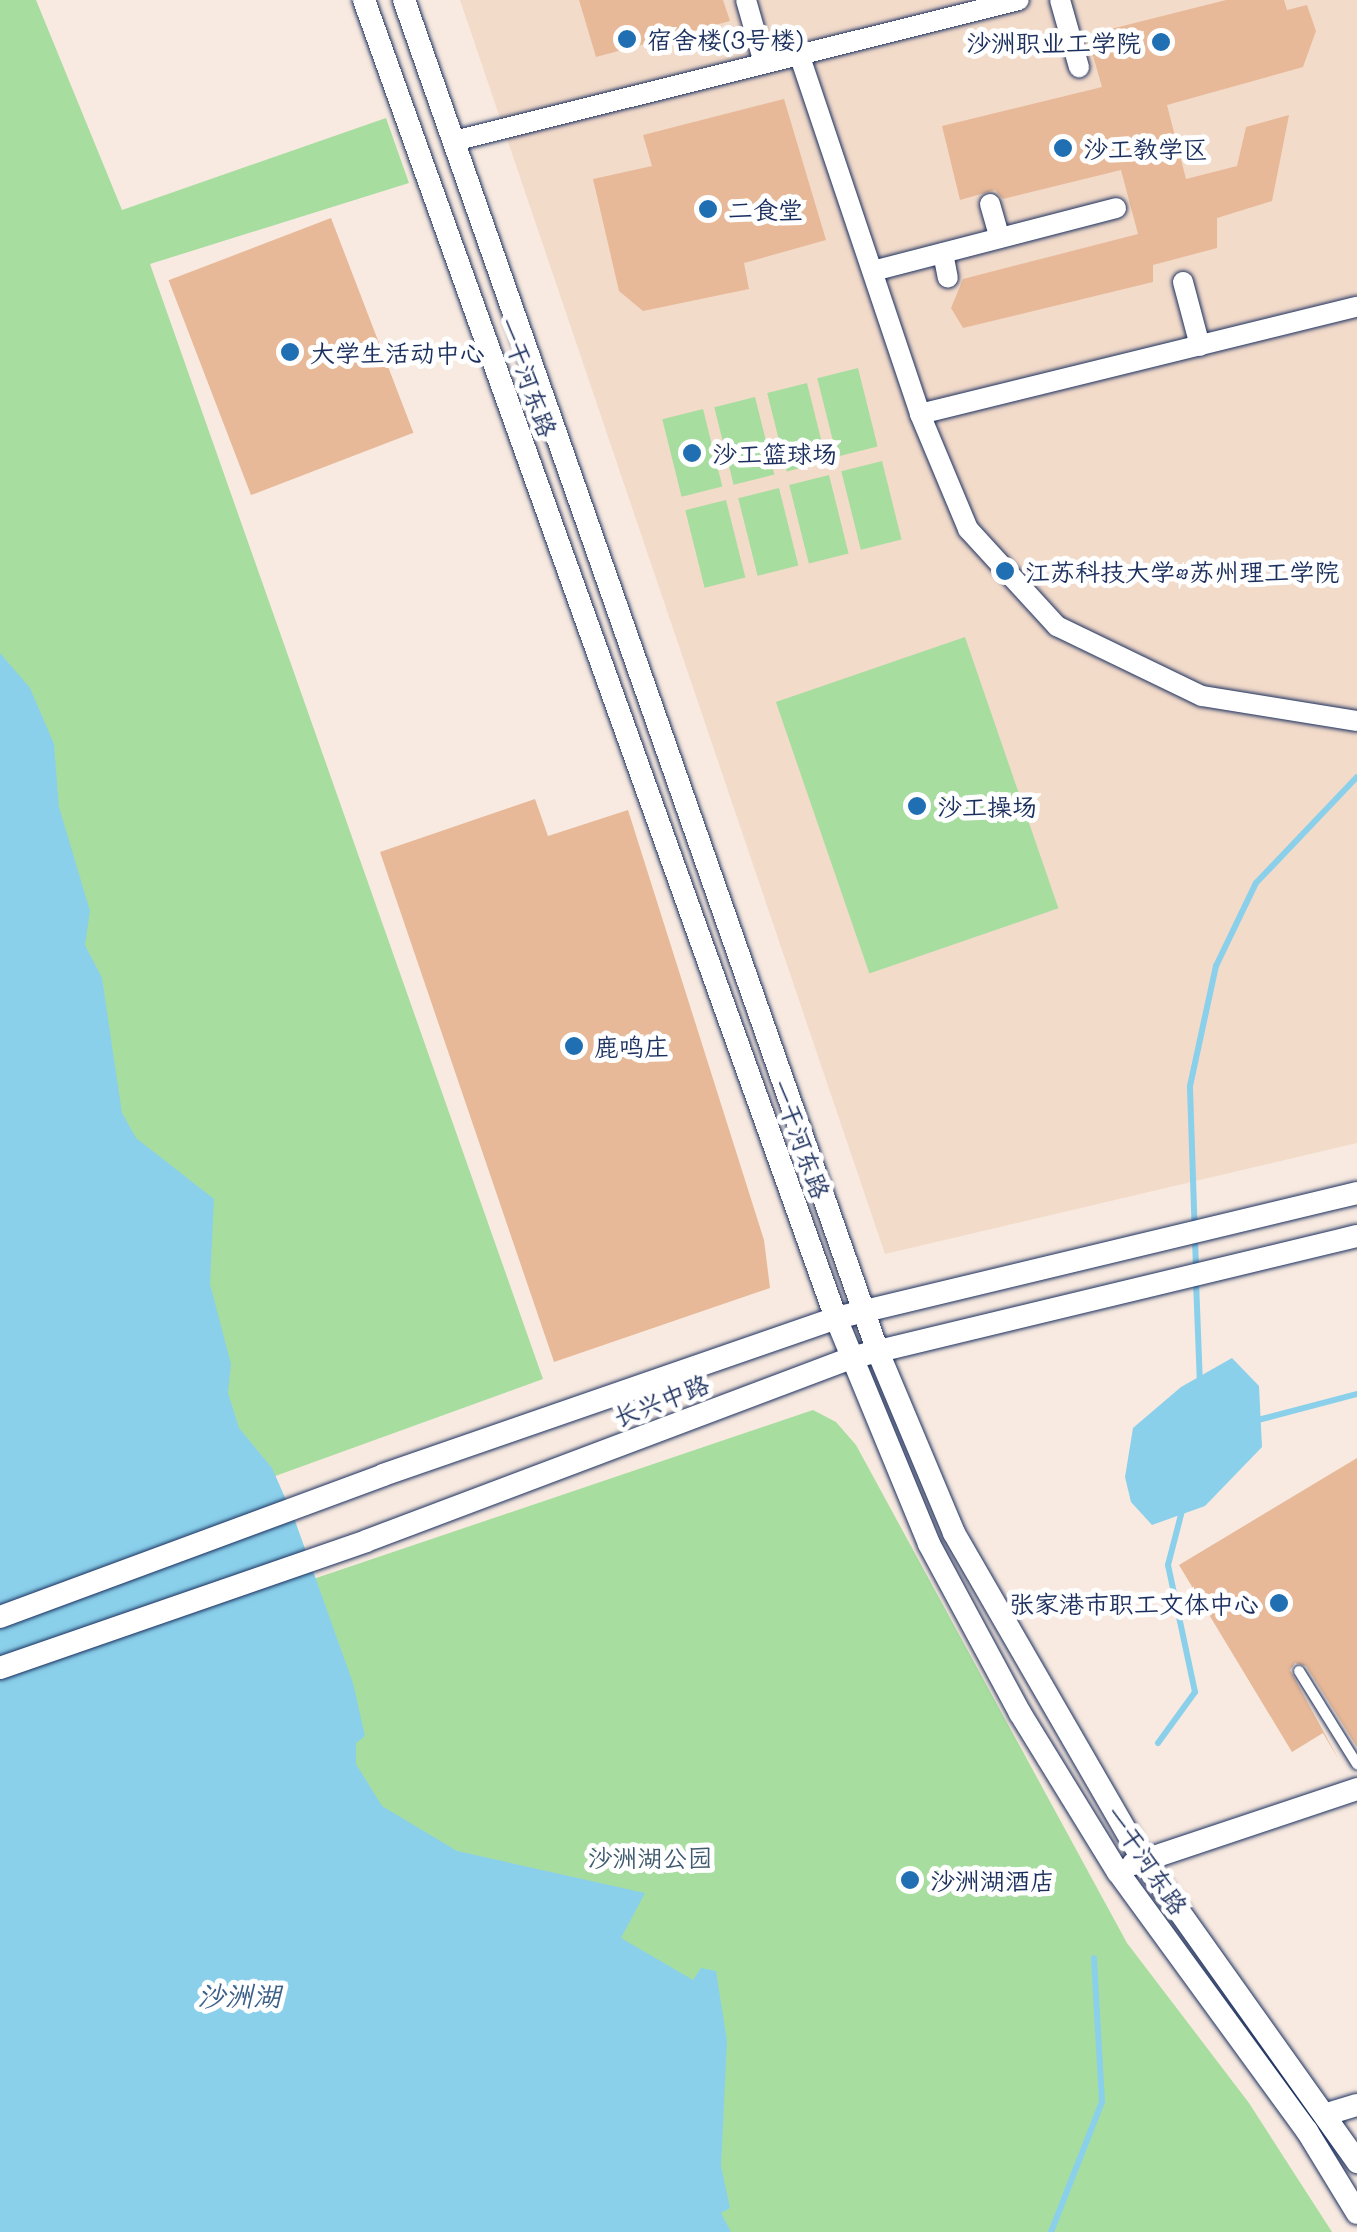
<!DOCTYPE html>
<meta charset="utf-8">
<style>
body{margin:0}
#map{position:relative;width:1357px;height:2232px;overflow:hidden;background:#f8eae0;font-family:Mali,"LXGW WenKai TC",sans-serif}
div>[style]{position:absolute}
.built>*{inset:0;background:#f3dbca}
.green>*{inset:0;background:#a8dda0;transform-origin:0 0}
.water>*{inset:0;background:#8ad0eb}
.stream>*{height:6px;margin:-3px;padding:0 3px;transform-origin:3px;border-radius:3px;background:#8ad0eb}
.building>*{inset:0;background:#e7b998;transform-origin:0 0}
.roads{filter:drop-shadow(0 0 2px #1b2f5e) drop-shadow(0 0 2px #1b2f5e)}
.service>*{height:10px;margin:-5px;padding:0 5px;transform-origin:5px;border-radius:5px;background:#fff}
.minor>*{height:20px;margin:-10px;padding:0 10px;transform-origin:10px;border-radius:10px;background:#fff}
.tertiary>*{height:22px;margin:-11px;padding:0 11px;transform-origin:11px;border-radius:11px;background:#fff}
.dots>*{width:28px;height:28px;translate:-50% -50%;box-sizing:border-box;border:5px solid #fff;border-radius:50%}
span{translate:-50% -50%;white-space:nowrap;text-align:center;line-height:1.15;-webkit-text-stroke:10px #fff;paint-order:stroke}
.poi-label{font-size:25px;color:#1b2f5e}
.left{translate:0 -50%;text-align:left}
.right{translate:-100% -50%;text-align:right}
.street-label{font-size:25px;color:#1b2f5e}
.park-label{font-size:25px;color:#3e5a6e}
.water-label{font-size:28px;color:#3c5f88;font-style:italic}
</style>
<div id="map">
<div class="built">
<i style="clip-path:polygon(460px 0,1357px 0,1357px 1143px,885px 1254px)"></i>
</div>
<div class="green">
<i style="clip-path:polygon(0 0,36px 0,122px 210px,386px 118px,409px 183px,150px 264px,543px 1379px,0 1576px)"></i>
<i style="left:858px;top:368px;width:81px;height:42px;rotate:76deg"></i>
<i style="left:807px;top:383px;width:81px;height:41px;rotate:76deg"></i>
<i style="left:755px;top:397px;width:80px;height:42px;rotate:76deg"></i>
<i style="left:703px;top:409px;width:80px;height:42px;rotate:76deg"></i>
<i style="left:882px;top:461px;width:81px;height:42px;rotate:76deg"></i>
<i style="left:829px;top:475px;width:81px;height:41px;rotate:76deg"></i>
<i style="left:779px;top:488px;width:80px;height:42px;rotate:76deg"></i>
<i style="left:726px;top:500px;width:80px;height:42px;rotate:76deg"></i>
<i style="left:965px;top:637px;width:287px;height:200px;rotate:71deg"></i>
<i style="clip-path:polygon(813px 1410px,836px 1422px,856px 1445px,1127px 1943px,1249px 2103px,1332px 2232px,0 2232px,0 1685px)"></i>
</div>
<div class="water">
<i style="clip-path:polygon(0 653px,30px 688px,54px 744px,59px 807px,90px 911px,85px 945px,102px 978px,122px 1113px,136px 1138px,214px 1199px,210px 1284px,231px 1364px,228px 1393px,239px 1428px,272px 1468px,294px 1518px,353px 1683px,365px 1736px,356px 1743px,356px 1764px,382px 1806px,457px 1851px,645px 1893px,621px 1938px,693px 1980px,701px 1968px,716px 1971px,727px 2041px,721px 2166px,730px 2208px,721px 2213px,731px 2232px,0 2232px)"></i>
<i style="clip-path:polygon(1232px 1358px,1259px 1386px,1262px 1447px,1205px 1506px,1152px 1525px,1131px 1502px,1125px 1477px,1133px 1428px,1181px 1387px)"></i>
</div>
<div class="stream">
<i style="left:1196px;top:1269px;width:183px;rotate:-91.9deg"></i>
<i style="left:1190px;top:1086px;width:123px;rotate:-77.8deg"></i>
<i style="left:1216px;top:966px;width:92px;rotate:-64.3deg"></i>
<i style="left:1256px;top:883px;width:146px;rotate:-46.4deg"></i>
<i style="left:1196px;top:1281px;width:103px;rotate:87.8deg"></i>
<i style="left:1254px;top:1421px;width:106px;rotate:-14.7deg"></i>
<i style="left:1158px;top:1743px;width:63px;rotate:-54deg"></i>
<i style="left:1195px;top:1692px;width:130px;rotate:-102deg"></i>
<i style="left:1168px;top:1565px;width:56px;rotate:-75.5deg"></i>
<i style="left:1051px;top:2232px;width:140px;rotate:-68.6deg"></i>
<i style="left:1102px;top:2102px;width:144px;rotate:-93.2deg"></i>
</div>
<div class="building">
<i style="clip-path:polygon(579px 0,723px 0,730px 21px,596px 57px)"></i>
<i style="clip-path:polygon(1226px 0,1284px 0,1287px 10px,1307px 5px,1316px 31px,1303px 67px,1167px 105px,1186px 179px,1237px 166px,1246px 127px,1289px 115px,1272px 201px,1217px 218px,1217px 248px,1153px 265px,1153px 282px,963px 328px,951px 308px,963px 279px,1138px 234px,1121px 170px,1003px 199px,995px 190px,960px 200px,942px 126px,1102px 87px,1087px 35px)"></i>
<i style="clip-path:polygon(784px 99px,826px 240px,744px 263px,749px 289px,643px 311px,619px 291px,593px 179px,652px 166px,643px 135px)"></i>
<i style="left:331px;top:218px;width:230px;height:174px;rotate:69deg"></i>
<i style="clip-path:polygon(535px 799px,548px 836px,628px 810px,764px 1240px,770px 1288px,554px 1362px,380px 852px)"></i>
<i style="clip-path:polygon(1357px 1458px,1357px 1747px,1306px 1666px,1295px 1663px,1290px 1670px,1339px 1760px,1323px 1733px,1292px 1752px,1179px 1565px)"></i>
</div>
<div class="roads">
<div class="service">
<i style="left:1299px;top:1671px;width:110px;rotate:58.1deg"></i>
</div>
<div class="minor">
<i style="left:746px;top:0;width:66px;rotate:74.1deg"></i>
<i style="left:1060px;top:0;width:70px;rotate:74.2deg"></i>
<i style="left:799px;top:54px;width:380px;rotate:71.4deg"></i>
<i style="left:920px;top:414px;width:125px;rotate:67.3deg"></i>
<i style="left:968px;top:529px;width:132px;rotate:47.5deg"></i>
<i style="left:1057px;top:626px;width:161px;rotate:25.8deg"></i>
<i style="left:1202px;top:696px;width:157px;rotate:9.2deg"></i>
<i style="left:454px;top:141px;width:582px;rotate:-14.01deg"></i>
<i style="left:990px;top:204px;width:35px;rotate:74deg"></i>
<i style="left:943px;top:253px;width:25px;rotate:79deg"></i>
<i style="left:873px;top:271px;width:251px;rotate:-14.5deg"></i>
<i style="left:1183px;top:282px;width:66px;rotate:75.1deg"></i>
<i style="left:920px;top:414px;width:450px;rotate:-13.8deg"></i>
</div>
<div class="tertiary">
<i style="left:364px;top:0;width:1400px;rotate:70.3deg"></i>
<i style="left:836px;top:1318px;width:244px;rotate:67.6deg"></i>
<i style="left:929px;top:1544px;width:192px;rotate:61.7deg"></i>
<i style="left:1020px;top:1713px;width:187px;rotate:58.4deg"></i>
<i style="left:1118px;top:1872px;width:321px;rotate:53.9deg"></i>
<i style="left:1307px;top:2131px;width:96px;rotate:58.6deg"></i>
<i style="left:404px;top:0;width:1433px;rotate:70.68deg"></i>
<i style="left:878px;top:1352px;width:196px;rotate:67.2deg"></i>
<i style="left:954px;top:1533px;width:376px;rotate:60deg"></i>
<i style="left:1142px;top:1859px;width:372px;rotate:54.6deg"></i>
<i style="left:0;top:1617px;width:408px;rotate:-20.3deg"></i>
<i style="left:383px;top:1475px;width:479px;rotate:-19.1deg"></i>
<i style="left:836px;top:1318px;width:536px;rotate:-13.49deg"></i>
<i style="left:0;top:1668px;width:387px;rotate:-19.1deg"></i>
<i style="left:366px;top:1541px;width:522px;rotate:-20.66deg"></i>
<i style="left:854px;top:1357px;width:517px;rotate:-13.53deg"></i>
<i style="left:1133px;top:1864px;width:236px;rotate:-18.5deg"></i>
<i style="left:1327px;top:2114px;width:31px;rotate:-17deg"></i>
</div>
</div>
<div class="dots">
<i style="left:627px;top:39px;background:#1f6fb2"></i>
<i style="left:1161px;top:42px;background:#1f6fb2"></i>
<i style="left:1063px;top:148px;background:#1f6fb2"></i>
<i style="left:708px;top:209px;background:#1f6fb2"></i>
<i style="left:290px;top:352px;background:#1f6fb2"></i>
<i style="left:692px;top:453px;background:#1f6fb2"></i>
<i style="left:1005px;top:571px;background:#1f6fb2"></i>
<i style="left:917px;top:806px;background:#1f6fb2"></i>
<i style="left:574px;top:1046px;background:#1f6fb2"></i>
<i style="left:1279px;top:1603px;background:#1f6fb2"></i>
<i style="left:910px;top:1880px;background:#1f6fb2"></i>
</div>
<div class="poi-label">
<span class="left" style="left:647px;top:39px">宿舍楼(3号楼)</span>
<span class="right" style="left:1141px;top:42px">沙洲职业工学院</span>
<span class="left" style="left:1083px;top:148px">沙工教学区</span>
<span class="left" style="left:728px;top:209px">二食堂</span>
<span class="left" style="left:310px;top:352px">大学生活动中心</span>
<span class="left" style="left:712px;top:453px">沙工篮球场</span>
<span class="left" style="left:1025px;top:571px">江苏科技大学•苏州理工学院</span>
<span class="left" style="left:937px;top:806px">沙工操场</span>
<span class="left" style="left:594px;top:1046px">鹿鸣庄</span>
<span class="right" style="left:1259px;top:1603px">张家港市职工文体中心</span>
<span class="left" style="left:930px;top:1880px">沙洲湖酒店</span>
</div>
<div class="street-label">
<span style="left:528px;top:377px;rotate:70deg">一干河东路</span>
<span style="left:801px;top:1139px;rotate:70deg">一干河东路</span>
<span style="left:661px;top:1400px;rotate:-21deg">长兴中路</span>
<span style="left:1147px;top:1860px;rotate:56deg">一干河东路</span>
</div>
<div class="park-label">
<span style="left:650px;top:1857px">沙洲湖公园</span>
</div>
<div class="water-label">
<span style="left:239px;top:1995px">沙洲湖</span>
</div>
</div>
